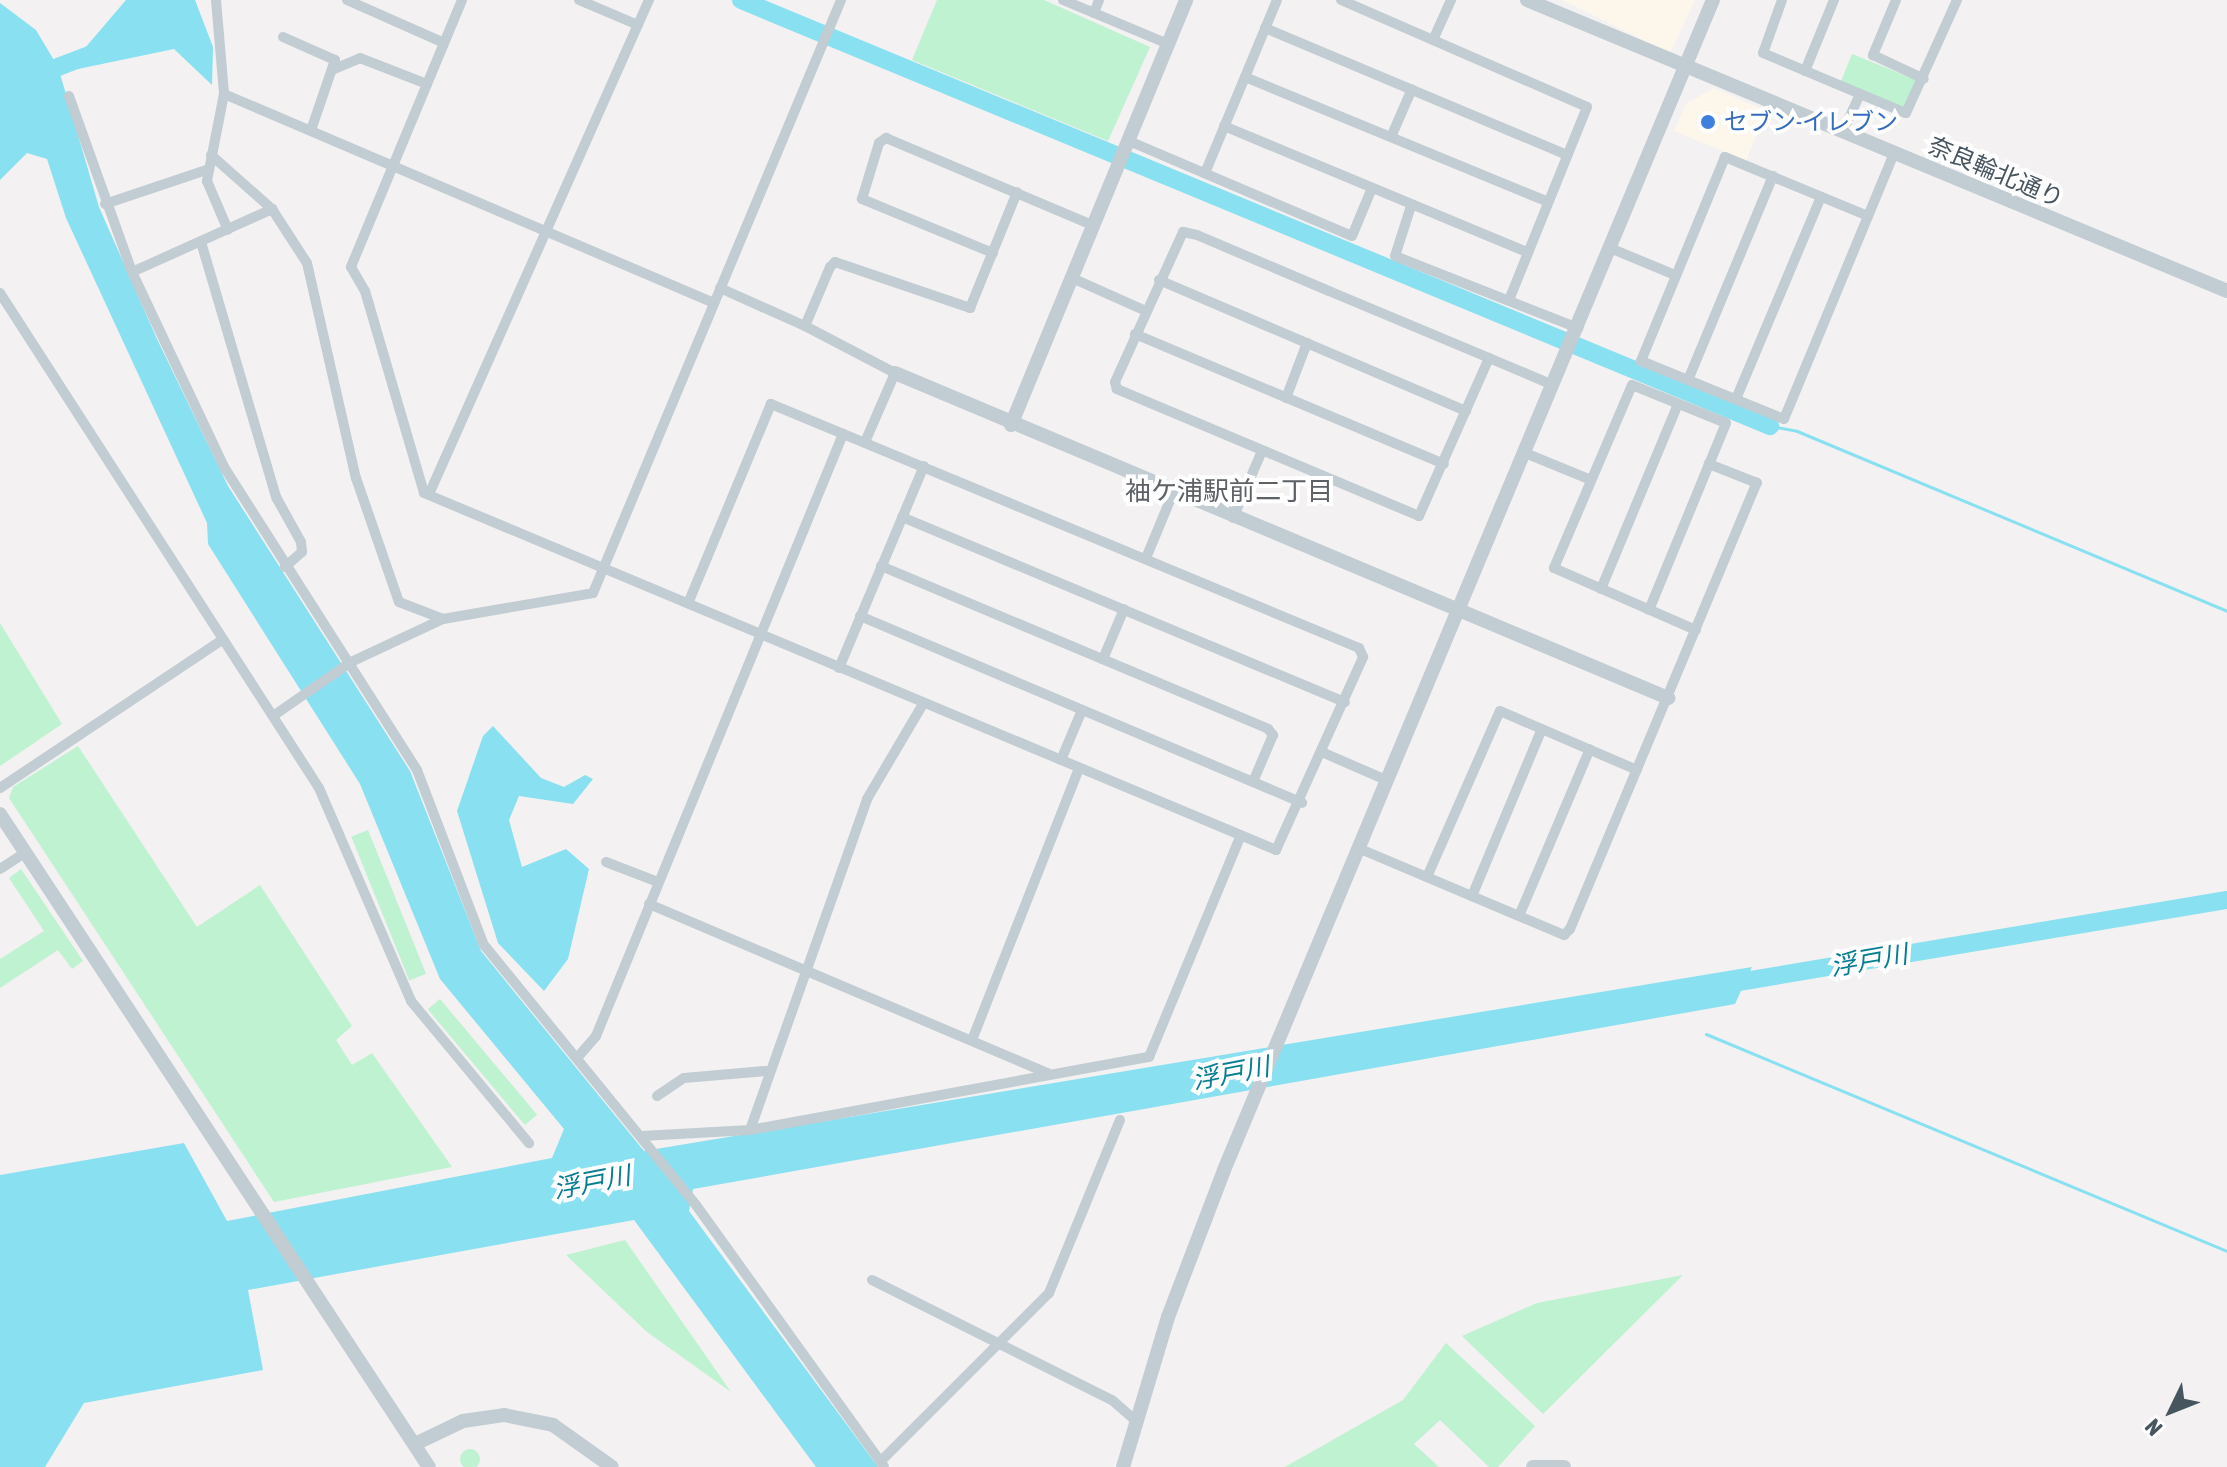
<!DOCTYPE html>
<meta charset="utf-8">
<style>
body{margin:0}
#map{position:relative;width:2227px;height:1467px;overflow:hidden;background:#f3f1f1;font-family:"Asap Condensed","Noto Sans JP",sans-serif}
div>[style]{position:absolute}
.commercial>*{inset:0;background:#fdf7eb}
.green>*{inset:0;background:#bef2d0;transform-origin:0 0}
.round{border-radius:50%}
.water>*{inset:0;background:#89e0f1}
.stream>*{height:3px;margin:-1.5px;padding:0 1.5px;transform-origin:1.5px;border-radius:1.5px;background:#89e0f1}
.river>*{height:18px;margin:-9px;padding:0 9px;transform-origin:9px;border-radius:9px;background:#89e0f1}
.minor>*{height:10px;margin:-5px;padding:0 5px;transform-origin:5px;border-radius:5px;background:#c1ccd3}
.tertiary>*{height:14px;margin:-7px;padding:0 7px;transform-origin:7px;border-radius:7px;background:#c1ccd3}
.dots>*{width:22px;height:22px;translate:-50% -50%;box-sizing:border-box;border:4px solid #fff;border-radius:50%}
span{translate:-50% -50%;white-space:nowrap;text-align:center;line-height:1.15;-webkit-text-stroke:8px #fff;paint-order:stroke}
.shop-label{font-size:24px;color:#366cbe}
.left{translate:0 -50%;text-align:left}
.street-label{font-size:24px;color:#47555f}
.neighbourhood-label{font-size:26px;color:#5d6166}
.water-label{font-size:26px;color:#077d94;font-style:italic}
.north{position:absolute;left:2131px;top:1371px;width:80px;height:80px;-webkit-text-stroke:6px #fff;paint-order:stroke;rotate:227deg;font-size:22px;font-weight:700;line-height:32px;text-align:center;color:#47555f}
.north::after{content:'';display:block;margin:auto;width:28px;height:36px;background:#47555f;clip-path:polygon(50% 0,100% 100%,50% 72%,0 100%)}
</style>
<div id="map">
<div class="commercial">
<i style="clip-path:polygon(1562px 0,1695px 0,1670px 53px)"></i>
<i style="clip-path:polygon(1714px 88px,1766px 111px,1746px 161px,1674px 131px,1686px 104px)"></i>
</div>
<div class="green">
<i style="clip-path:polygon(937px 0,1044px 0,1150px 47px,1108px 141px,912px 60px)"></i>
<i style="left:1852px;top:54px;width:70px;height:30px;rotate:22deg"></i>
<i style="clip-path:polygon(0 623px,62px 724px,0 766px)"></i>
<i style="clip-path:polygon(78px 746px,197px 927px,260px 885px,352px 1026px,336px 1040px,352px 1065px,372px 1053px,452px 1167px,274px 1202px,9px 798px,13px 787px)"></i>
<i style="left:368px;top:830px;width:155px;height:18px;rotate:68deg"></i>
<i style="clip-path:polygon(21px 869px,83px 961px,72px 969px,58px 950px,0 988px,0 959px,44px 931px,9px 878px)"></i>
<i style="left:440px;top:999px;width:151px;height:16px;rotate:50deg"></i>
<i style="clip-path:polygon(625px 1240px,731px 1392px,647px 1332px,566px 1255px)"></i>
<i style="clip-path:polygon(1683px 1275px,1543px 1414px,1462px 1336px,1537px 1303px)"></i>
<i style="clip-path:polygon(1446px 1343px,1535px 1426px,1498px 1467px,1489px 1467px,1440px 1420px,1414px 1444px,1439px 1467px,1285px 1467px,1403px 1400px)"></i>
<i class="round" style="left:460px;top:1449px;width:20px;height:20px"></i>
</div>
<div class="water">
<i style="clip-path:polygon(126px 0,195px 0,213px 47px,212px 85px,174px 49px,78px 69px,73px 62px)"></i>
<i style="clip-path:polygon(0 3px,36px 30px,58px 67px,99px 207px,157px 339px,228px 486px,410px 771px,481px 951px,644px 1151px,1752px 967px,1735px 1004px,693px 1189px,689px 1211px,878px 1467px,816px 1467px,634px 1220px,248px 1290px,263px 1370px,84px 1403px,45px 1467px,0 1467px,0 1175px,184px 1143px,227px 1221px,552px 1158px,564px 1129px,440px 979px,360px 784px,208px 544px,207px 523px,66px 218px,47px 159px,27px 153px,0 180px)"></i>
<i style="clip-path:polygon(493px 726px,541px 778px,564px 787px,585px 775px,593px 779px,573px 804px,519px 796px,509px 820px,522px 867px,566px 849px,589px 869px,568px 959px,544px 991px,498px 943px,457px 811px,483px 736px)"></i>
</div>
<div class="stream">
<i style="left:1770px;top:426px;width:27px;rotate:10deg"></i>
<i style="left:1797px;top:431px;width:466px;rotate:22.7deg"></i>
<i style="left:1706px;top:1034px;width:564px;rotate:22.61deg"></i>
</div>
<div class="river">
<i style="left:741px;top:0;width:1114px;rotate:22.49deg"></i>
<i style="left:58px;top:67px;width:40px;rotate:-21deg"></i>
<i style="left:1721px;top:985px;width:513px;rotate:-9.54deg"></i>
</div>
<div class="minor">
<i style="left:216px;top:0;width:94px;rotate:85.1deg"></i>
<i style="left:224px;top:94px;width:89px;rotate:101.1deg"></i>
<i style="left:207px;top:181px;width:53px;rotate:66.8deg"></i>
<i style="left:347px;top:0;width:106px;rotate:23.9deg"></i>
<i style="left:462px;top:0;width:289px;rotate:112.6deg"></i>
<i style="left:351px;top:267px;width:28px;rotate:60deg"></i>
<i style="left:365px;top:291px;width:210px;rotate:73.7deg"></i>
<i style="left:424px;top:493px;width:924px;rotate:22.73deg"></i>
<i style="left:1276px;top:850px;width:212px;rotate:-65.7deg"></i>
<i style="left:1363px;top:657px;width:10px;rotate:-114deg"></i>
<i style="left:1359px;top:648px;width:637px;rotate:-157.46deg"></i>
<i style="left:771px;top:404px;width:216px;rotate:112.6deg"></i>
<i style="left:579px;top:0;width:64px;rotate:23deg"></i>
<i style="left:1063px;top:0;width:114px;rotate:22.7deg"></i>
<i style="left:1341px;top:0;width:268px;rotate:23.5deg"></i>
<i style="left:1587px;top:107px;width:208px;rotate:112deg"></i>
<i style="left:1782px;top:0;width:56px;rotate:109.7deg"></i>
<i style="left:1763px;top:53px;width:155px;rotate:22.8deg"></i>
<i style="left:1906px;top:113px;width:124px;rotate:-65.7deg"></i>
<i style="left:1896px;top:0;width:60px;rotate:112.7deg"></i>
<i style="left:1873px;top:55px;width:56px;rotate:25.2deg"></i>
<i style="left:1094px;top:13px;width:14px;rotate:-69deg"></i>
<i style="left:1265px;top:28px;width:328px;rotate:22.8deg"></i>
<i style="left:283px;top:37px;width:57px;rotate:23.9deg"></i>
<i style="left:335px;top:60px;width:74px;rotate:108.9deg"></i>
<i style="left:1433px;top:40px;width:44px;rotate:-65.8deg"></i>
<i style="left:332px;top:70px;width:30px;rotate:-23deg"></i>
<i style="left:360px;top:58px;width:72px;rotate:21.2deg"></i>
<i style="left:1805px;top:71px;width:77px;rotate:-67.8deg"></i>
<i style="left:1245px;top:77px;width:328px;rotate:22.4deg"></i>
<i style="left:224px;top:94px;width:533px;rotate:23.1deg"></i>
<i style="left:69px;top:96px;width:187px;rotate:70.3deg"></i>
<i style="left:132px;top:272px;width:216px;rotate:64.7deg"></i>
<i style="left:224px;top:467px;width:359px;rotate:57.5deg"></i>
<i style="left:417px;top:770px;width:187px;rotate:69.1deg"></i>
<i style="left:484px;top:945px;width:335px;rotate:50.8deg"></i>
<i style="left:696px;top:1205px;width:322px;rotate:54.3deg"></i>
<i style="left:1224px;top:126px;width:328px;rotate:22.6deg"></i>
<i style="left:1843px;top:131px;width:41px;rotate:-65.3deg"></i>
<i style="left:1391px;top:137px;width:52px;rotate:-66.4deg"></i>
<i style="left:1129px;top:141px;width:242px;rotate:23.1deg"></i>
<i style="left:1352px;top:236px;width:52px;rotate:-67.4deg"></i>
<i style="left:211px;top:155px;width:81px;rotate:41.5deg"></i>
<i style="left:272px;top:209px;width:64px;rotate:57.1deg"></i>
<i style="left:307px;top:263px;width:221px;rotate:77.2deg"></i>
<i style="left:356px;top:478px;width:131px;rotate:70.9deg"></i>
<i style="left:399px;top:602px;width:47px;rotate:21.1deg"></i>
<i style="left:1205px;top:173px;width:187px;rotate:-67.4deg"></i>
<i style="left:105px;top:204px;width:110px;rotate:-18.6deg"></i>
<i style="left:1411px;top:206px;width:52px;rotate:107.7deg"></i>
<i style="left:1395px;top:256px;width:197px;rotate:21.5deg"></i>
<i style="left:1868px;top:216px;width:155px;rotate:-157.6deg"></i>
<i style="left:1725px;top:157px;width:221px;rotate:112.4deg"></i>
<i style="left:1641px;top:361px;width:154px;rotate:22.1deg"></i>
<i style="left:1784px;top:419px;width:288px;rotate:-67.5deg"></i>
<i style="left:201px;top:242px;width:266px;rotate:73.6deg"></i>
<i style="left:276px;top:497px;width:51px;rotate:60.9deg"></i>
<i style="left:301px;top:542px;width:10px;rotate:84deg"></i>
<i style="left:302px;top:552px;width:23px;rotate:139deg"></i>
<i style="left:1610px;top:248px;width:70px;rotate:22.6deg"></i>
<i style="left:993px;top:253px;width:142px;rotate:-157.6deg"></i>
<i style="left:862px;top:199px;width:59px;rotate:-73.1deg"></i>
<i style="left:879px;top:143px;width:9px;rotate:-36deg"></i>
<i style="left:886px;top:138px;width:226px;rotate:22.9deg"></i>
<i style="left:132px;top:272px;width:154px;rotate:-24.2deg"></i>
<i style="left:1072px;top:278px;width:81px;rotate:24deg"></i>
<i style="left:1159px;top:280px;width:334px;rotate:23.1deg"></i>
<i style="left:720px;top:288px;width:93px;rotate:24.1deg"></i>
<i style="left:0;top:293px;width:589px;rotate:57.2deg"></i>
<i style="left:319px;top:788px;width:232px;rotate:66.6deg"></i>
<i style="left:411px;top:1001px;width:185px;rotate:50.3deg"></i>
<i style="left:1135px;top:334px;width:335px;rotate:22.8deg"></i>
<i style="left:1489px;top:358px;width:173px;rotate:113.9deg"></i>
<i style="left:1419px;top:516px;width:328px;rotate:-157.2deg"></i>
<i style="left:1117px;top:389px;width:7px;rotate:-106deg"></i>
<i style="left:1115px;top:382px;width:165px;rotate:-65.6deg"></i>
<i style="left:1183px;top:232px;width:14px;rotate:12deg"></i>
<i style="left:1197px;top:235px;width:143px;rotate:23deg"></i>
<i style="left:1329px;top:291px;width:173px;rotate:22.7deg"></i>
<i style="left:1489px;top:358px;width:69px;rotate:22.9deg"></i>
<i style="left:1688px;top:380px;width:221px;rotate:-67.4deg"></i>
<i style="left:1286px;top:398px;width:59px;rotate:-69.1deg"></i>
<i style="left:1736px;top:399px;width:219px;rotate:-67.2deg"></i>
<i style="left:865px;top:442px;width:75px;rotate:-66.5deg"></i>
<i style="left:895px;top:373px;width:102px;rotate:-152.4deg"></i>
<i style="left:805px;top:326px;width:64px;rotate:-67deg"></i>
<i style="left:830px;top:267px;width:7px;rotate:-45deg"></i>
<i style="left:835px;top:262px;width:143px;rotate:18.8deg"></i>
<i style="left:970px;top:308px;width:125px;rotate:-67.9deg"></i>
<i style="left:1525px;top:453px;width:71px;rotate:22.2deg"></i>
<i style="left:430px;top:492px;width:539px;rotate:-66.01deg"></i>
<i style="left:902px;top:517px;width:480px;rotate:22.7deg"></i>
<i style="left:1233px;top:518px;width:73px;rotate:-66.6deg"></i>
<i style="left:1146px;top:558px;width:70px;rotate:-67.4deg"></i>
<i style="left:881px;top:566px;width:420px;rotate:22.8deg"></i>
<i style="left:1268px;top:729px;width:8px;rotate:50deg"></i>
<i style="left:1273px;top:735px;width:51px;rotate:113.1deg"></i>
<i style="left:1601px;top:589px;width:200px;rotate:-67.4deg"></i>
<i style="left:1649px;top:610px;width:202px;rotate:-67.6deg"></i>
<i style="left:1726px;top:423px;width:101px;rotate:-158deg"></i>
<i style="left:1632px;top:385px;width:199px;rotate:113.1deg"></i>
<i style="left:1554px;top:568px;width:155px;rotate:23.6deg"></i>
<i style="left:860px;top:616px;width:480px;rotate:22.9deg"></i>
<i style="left:1103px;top:659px;width:54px;rotate:-67.2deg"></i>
<i style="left:839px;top:668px;width:219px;rotate:-67.2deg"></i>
<i style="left:273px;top:716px;width:95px;rotate:-34.7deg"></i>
<i style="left:351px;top:662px;width:102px;rotate:-25.1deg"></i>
<i style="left:443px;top:619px;width:152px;rotate:-9.8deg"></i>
<i style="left:593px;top:593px;width:643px;rotate:-67.3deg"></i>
<i style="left:1324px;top:753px;width:68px;rotate:23.5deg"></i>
<i style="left:1061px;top:760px;width:54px;rotate:-67.2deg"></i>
<i style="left:0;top:788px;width:268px;rotate:-33.7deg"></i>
<i style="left:1358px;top:848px;width:224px;rotate:22.9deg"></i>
<i style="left:1564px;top:935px;width:8px;rotate:-45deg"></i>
<i style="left:1570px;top:929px;width:484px;rotate:-67.3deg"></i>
<i style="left:1757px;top:483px;width:52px;rotate:-158.4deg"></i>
<i style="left:606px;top:862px;width:56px;rotate:21deg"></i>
<i style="left:0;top:869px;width:30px;rotate:-33deg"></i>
<i style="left:1427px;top:877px;width:181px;rotate:-66.3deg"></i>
<i style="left:1500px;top:711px;width:149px;rotate:23.3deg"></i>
<i style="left:1472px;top:896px;width:181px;rotate:-67.3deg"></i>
<i style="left:649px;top:904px;width:433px;rotate:23deg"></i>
<i style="left:1519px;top:916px;width:181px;rotate:-67deg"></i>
<i style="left:972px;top:1040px;width:292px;rotate:-68.5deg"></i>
<i style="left:577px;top:1058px;width:29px;rotate:-49deg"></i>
<i style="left:596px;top:1036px;width:651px;rotate:-67.69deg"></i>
<i style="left:657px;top:1096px;width:32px;rotate:-34deg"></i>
<i style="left:684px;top:1078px;width:82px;rotate:-4.9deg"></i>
<i style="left:750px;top:1130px;width:351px;rotate:-70.5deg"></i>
<i style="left:867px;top:799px;width:110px;rotate:-59.5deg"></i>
<i style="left:642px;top:1136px;width:108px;rotate:-3.2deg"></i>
<i style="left:750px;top:1130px;width:406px;rotate:-10.4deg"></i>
<i style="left:1149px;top:1057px;width:240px;rotate:-67.5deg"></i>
<i style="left:872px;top:1280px;width:268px;rotate:26.6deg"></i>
<i style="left:1112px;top:1400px;width:33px;rotate:41deg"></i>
<i style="left:880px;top:1462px;width:239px;rotate:-45deg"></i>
<i style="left:1049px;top:1293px;width:187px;rotate:-67.7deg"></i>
</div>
<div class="tertiary">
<i style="left:1527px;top:0;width:758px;rotate:22.57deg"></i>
<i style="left:895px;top:373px;width:839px;rotate:22.8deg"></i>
<i style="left:1011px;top:425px;width:460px;rotate:-67.6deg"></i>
<i style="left:0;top:814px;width:781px;rotate:56.7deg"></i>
<i style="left:415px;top:1444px;width:53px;rotate:-25.6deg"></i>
<i style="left:463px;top:1421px;width:41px;rotate:-8.3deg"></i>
<i style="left:504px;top:1415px;width:50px;rotate:11.5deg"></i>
<i style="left:553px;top:1425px;width:72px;rotate:35.4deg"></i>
<i style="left:1123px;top:1467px;width:157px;rotate:-73.3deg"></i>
<i style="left:1168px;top:1317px;width:157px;rotate:-69.1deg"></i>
<i style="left:1224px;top:1170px;width:1268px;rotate:-67.32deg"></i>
<i style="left:1533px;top:1467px;width:31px"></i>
</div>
<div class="dots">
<i style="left:1708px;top:122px;background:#3f7fe0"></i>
</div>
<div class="shop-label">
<span class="left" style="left:1724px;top:122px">セブン-イレブン</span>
</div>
<div class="street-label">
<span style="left:1996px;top:172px;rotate:23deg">奈良輪北通り</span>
</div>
<div class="neighbourhood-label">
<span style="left:1229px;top:492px">袖ケ浦駅前二丁目</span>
</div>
<div class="water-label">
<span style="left:1869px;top:961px;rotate:-10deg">浮戸川</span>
<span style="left:1231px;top:1074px;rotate:-11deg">浮戸川</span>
<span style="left:592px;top:1183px;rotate:-11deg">浮戸川</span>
</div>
<div class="north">N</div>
</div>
